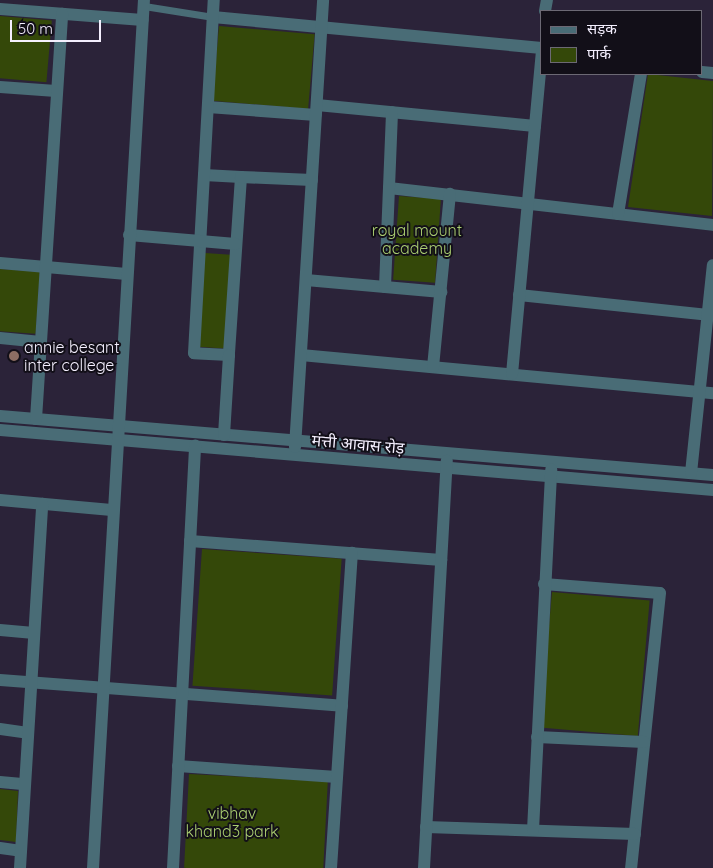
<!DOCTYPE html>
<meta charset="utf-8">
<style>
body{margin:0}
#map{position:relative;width:713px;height:868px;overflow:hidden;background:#2b2339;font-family:Quicksand,"Noto Sans Devanagari",sans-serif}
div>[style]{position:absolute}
.green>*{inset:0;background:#344809;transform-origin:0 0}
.lane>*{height:7px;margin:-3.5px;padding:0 3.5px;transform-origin:3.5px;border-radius:3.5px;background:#496c76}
.street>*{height:12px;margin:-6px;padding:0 6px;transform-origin:6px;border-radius:6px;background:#496c76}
.dots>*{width:14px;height:14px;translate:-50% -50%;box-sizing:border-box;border:2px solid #120f18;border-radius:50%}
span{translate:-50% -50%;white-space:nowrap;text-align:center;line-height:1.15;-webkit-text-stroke:4px #120f18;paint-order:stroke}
.park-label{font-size:16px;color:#abce71}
.poi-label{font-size:16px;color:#f4effe}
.left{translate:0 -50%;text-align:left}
.street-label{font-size:16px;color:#f4effe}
.legend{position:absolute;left:540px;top:10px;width:162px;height:65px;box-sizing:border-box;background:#120f18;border:1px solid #6c6974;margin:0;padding:6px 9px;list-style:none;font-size:15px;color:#f4effe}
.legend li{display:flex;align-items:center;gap:10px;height:25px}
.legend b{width:25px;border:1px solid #6c6974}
.scale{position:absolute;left:10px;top:20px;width:91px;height:22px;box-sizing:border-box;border:2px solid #f4effe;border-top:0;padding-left:6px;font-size:15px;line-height:18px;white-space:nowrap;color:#f4effe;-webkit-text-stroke:4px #120f18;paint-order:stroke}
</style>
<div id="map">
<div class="green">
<i style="left:0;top:16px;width:52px;height:62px;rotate:5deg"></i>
<i style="left:219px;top:26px;width:96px;height:75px;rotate:5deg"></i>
<i style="clip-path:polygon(648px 74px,713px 81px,712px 216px,628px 207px)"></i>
<i style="left:399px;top:196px;width:42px;height:84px;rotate:4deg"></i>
<i style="left:205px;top:253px;width:26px;height:94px;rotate:4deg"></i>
<i style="left:0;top:269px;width:40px;height:62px;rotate:4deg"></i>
<i style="left:202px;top:549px;width:140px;height:137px;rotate:4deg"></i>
<i style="left:552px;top:592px;width:98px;height:136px;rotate:5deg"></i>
<i style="left:189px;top:774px;width:139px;height:94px;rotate:3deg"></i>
<i style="clip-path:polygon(0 789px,18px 791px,16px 842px,0 840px)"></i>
</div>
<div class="lane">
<i style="left:144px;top:6px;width:70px;rotate:9.1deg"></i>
</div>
<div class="street">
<i style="left:0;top:9px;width:143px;rotate:4.4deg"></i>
<i style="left:545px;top:11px;width:11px;rotate:-80deg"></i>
<i style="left:213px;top:17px;width:330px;rotate:5.4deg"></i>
<i style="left:702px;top:72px;width:11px;rotate:5deg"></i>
<i style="left:0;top:87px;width:56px;rotate:4.1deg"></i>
<i style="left:317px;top:105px;width:219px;rotate:5.5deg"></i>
<i style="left:208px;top:107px;width:108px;rotate:4.2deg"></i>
<i style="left:204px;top:175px;width:37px;rotate:3deg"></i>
<i style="left:241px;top:177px;width:178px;rotate:93.9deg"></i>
<i style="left:229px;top:355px;width:35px;rotate:-177deg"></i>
<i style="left:194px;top:353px;width:354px;rotate:-86.8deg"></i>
<i style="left:241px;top:177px;width:71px;rotate:2.4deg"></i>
<i style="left:389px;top:188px;width:326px;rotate:6.5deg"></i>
<i style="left:618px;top:214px;width:142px;rotate:-80.7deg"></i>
<i style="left:129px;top:235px;width:107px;rotate:4.8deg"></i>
<i style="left:0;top:263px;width:127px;rotate:5deg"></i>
<i style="left:306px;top:280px;width:136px;rotate:5.1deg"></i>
<i style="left:385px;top:287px;width:175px;rotate:-87.7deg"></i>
<i style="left:519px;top:295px;width:190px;rotate:6deg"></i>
<i style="left:0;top:338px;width:41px;rotate:5.6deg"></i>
<i style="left:301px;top:355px;width:414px;rotate:5.3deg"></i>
<i style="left:433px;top:367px;width:174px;rotate:-84.4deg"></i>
<i style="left:512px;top:374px;width:324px;rotate:-84.7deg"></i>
<i style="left:0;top:416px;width:715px;rotate:4.73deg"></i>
<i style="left:36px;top:419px;width:406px;rotate:-86.3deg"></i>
<i style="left:0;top:430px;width:716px;rotate:4.81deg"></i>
<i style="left:224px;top:435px;width:80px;rotate:-86.4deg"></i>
<i style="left:295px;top:447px;width:448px;rotate:-86.4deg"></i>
<i style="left:691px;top:473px;width:209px;rotate:-84deg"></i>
<i style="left:0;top:500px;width:112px;rotate:5.1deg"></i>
<i style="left:190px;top:541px;width:252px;rotate:4.3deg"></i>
<i style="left:544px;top:584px;width:116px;rotate:4.4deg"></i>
<i style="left:660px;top:593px;width:277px;rotate:96deg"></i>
<i style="left:0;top:630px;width:34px;rotate:5deg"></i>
<i style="left:0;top:680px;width:343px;rotate:4.3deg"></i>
<i style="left:0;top:729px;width:28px;rotate:8deg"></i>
<i style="left:537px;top:737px;width:107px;rotate:2.7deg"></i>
<i style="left:178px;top:766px;width:159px;rotate:4deg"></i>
<i style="left:0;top:782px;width:25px;rotate:5deg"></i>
<i style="left:426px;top:827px;width:209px;rotate:1.9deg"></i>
<i style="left:533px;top:830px;width:361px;rotate:-87.1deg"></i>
<i style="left:0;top:848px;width:21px;rotate:8deg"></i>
<i style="left:20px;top:868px;width:365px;rotate:-86.5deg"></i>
<i style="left:93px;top:868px;width:869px;rotate:-86.64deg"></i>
<i style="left:173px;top:868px;width:423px;rotate:-87deg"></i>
<i style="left:331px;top:868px;width:316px;rotate:-86.2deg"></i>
<i style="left:424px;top:868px;width:408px;rotate:-86.8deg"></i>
</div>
<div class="dots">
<i style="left:14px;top:356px;background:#8d6e63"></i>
</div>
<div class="park-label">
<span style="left:417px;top:239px">royal mount<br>academy</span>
<span style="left:232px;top:822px">vibhav<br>khand3 park</span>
</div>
<div class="poi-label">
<span class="left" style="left:24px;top:356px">annie besant<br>inter college</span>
</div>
<div class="street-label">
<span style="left:358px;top:444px;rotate:5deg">मंत्ती आवास रोड़</span>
</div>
<ul class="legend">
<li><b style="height:6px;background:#496c76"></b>सड़क</li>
<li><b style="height:14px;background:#344809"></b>पार्क</li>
</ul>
<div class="scale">50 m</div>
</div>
